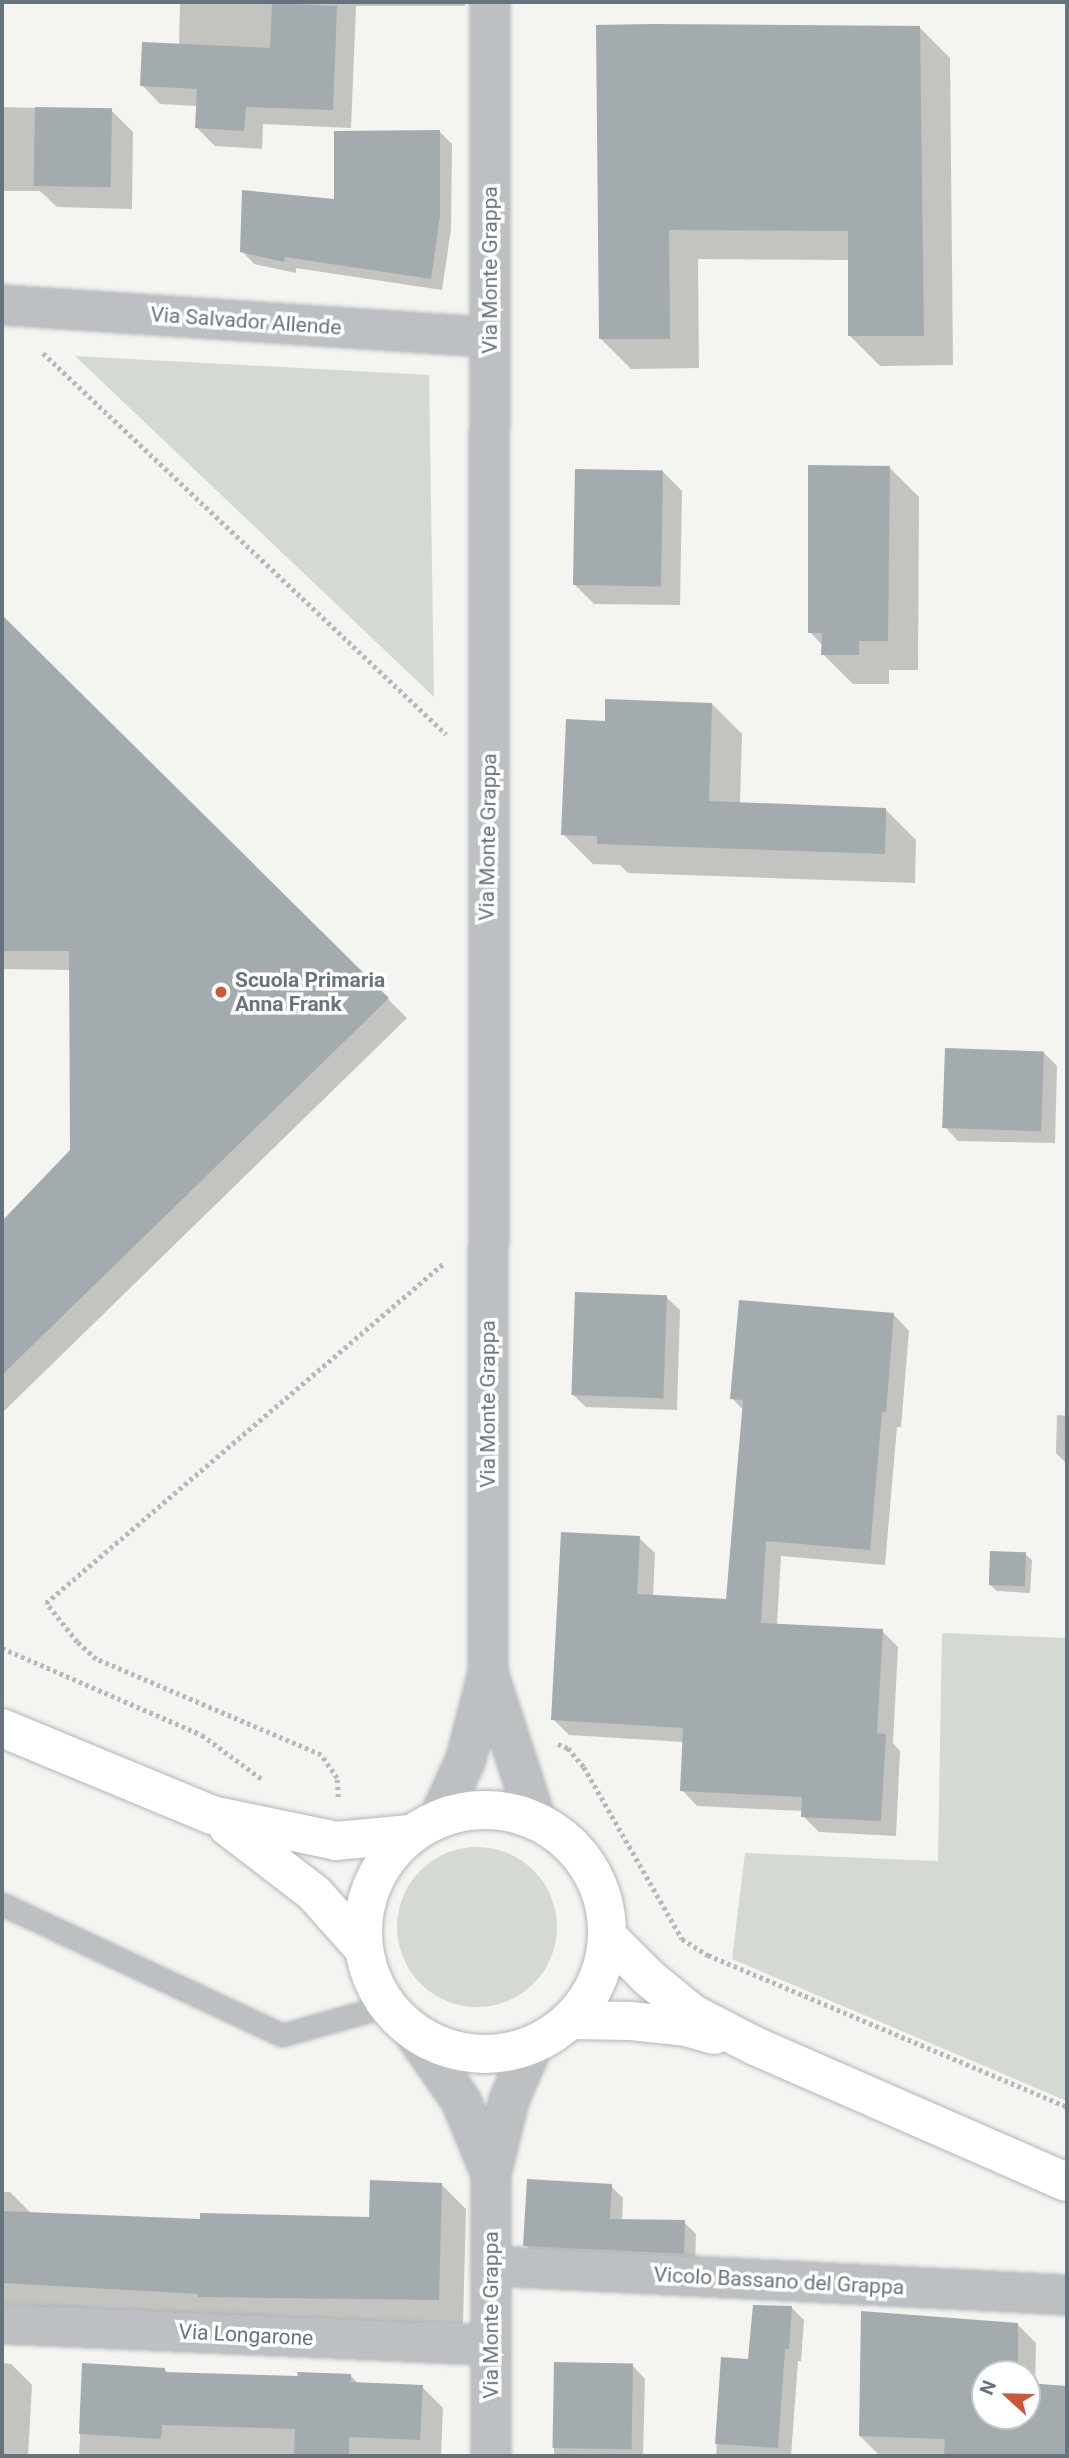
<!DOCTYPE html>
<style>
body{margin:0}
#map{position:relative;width:1069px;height:2458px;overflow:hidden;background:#f4f4f1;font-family:Roboto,sans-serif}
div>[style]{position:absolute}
.green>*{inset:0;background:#d4d9d1}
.round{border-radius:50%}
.shadow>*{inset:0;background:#0003}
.building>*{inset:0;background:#a4abaf;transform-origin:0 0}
.path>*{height:4.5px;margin-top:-2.25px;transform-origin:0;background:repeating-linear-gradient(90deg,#b6b9bb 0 3.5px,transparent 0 7px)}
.roads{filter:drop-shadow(0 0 2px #b1b5b9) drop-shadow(0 0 2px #b1b5b9)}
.lane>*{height:21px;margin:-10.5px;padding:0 10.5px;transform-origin:10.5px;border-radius:10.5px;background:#bcc0c2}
.street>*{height:38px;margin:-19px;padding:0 19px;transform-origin:19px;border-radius:19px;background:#bcc0c2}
.secondary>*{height:38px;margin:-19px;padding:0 19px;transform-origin:19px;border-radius:19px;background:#fff}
.secondary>.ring{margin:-19px;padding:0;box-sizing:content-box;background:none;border:38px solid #fff;border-radius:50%}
.dots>*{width:19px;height:19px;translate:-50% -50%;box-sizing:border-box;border:4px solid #fff;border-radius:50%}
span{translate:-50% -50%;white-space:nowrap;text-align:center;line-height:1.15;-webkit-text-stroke:7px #fff;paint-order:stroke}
.street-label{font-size:21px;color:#67747e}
.poi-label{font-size:21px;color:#67747e;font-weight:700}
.left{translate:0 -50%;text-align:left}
.frame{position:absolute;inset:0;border:4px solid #67747e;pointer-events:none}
.north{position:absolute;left:971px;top:2360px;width:70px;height:70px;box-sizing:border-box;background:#fff;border:2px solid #c2c7cb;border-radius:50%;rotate:292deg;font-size:19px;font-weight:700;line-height:28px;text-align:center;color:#67747e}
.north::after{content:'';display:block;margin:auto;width:24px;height:32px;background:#ce5737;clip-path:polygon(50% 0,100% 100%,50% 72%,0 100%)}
</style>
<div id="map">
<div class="green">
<i style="clip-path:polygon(75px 356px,429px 375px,434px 697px)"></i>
<i style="clip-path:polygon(942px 1633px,1067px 1638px,1067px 2101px,732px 1959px,745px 1853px,938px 1861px)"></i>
<i class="round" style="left:397px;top:1847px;width:160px;height:160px"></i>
</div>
<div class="shadow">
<i style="clip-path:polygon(180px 2px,465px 2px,465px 6px,356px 6px,351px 128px,263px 124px,262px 149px,215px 146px,197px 128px,198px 106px,160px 104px,142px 85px,179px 45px)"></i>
<i style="clip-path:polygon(598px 27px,920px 28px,950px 58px,953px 365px,880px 366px,850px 336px,850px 260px,698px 259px,699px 368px,631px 369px,601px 339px)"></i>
<i style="clip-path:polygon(2px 107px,111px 110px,133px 132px,132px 209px,57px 207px,40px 191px,2px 191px)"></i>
<i style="clip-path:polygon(440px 132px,452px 144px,451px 229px,442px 290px,296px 268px,296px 273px,254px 264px,242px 251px,336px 201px)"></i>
<i style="clip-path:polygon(889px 467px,919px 497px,918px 670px,889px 670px,889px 684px,853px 684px,823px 654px,823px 646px,810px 632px)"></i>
<i style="clip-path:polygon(662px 471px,682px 491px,680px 605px,594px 604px,575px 585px)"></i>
<i style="clip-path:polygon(2px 618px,407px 1018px,2px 1413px,2px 1223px,72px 1150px,71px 970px,2px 969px,2px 797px,43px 795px,2px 757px)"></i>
<i style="clip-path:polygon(712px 704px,742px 734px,740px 804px,886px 810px,916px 840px,915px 883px,628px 873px,620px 865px,593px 864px,563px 834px,606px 723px)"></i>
<i style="clip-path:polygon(1044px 1053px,1057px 1066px,1055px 1143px,958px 1141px,945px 1127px)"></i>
<i style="clip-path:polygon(666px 1297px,680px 1310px,677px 1410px,586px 1407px,572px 1394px)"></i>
<i style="clip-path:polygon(894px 1315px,909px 1331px,901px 1427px,897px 1427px,885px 1565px,781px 1556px,777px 1625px,882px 1631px,898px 1647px,893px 1743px,900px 1751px,896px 1836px,819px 1832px,803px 1816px,803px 1811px,697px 1806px,682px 1790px,684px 1742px,569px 1735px,553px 1719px,639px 1538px,655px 1553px,653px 1597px,728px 1601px,744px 1411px,732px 1398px)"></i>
<i style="clip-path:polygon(1057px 1415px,1067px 1416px,1067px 1464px,1056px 1453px)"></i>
<i style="clip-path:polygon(1025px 1554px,1032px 1560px,1030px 1593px,997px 1591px,990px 1585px)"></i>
<i style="clip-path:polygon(441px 2184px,466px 2209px,463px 2324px,224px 2321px,2px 2307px,2px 2192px,10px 2192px,32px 2214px,202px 2221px,371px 2219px)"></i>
<i style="clip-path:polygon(611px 2186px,623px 2198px,622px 2221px,684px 2222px,696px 2234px,695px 2265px,537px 2257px,525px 2245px)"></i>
<i style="clip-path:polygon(791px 2307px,804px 2320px,801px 2361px,798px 2361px,791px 2456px,716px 2456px,723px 2359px,750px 2361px)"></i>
<i style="clip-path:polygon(evenodd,1018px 2325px,1036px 2343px,1035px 2386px,1067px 2388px,1067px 2456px,878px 2454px,860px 2436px,1018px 2325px,985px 2374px,1027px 2374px,1027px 2416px,985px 2416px,985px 2374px)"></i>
<i style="clip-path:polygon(2px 2363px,11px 2364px,32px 2385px,28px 2456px,2px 2456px)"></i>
<i style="clip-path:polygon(555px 2364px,633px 2366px,645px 2379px,643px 2456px,554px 2456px)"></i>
<i style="clip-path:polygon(84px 2365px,164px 2369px,168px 2373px,299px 2378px,351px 2376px,359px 2384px,422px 2387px,443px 2408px,441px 2456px,79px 2456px)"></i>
</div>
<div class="building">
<i style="clip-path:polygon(272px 3px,337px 6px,333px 110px,246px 107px,244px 131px,195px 128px,197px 89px,140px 86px,142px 42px,270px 48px)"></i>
<i style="clip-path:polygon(652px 24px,920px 26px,924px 336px,848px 336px,848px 231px,669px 230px,670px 339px,599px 339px,596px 25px)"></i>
<i style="left:35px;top:107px;width:77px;height:79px;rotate:1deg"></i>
<i style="clip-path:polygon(440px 130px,440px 216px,431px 279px,285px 257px,284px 262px,240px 252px,242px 190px,334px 199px,334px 131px)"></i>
<i style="clip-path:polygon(808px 465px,890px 466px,888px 641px,859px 641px,859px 655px,821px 655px,822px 633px,808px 633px)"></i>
<i style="left:575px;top:469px;width:88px;height:116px;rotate:1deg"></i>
<i style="clip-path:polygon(2px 615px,389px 998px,2px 1375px,2px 1221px,70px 1150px,69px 951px,2px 951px)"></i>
<i style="clip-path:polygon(605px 699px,712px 703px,709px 801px,886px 808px,885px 854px,597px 844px,597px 836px,561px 835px,566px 719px,605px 721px)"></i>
<i style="left:945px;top:1048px;width:99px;height:80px;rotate:2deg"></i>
<i style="left:575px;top:1292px;width:92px;height:103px;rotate:2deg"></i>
<i style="clip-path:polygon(739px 1300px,894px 1313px,886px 1412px,882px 1412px,870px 1550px,766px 1541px,761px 1623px,883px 1629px,877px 1733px,886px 1734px,881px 1821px,801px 1817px,802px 1797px,680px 1791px,683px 1728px,551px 1720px,561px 1532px,640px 1536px,637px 1594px,726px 1599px,743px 1400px,730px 1399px)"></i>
<i style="left:990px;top:1551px;width:36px;height:34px;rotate:2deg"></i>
<i style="clip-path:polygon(527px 2179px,612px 2184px,610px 2219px,685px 2220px,684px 2254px,523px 2246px)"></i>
<i style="clip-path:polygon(370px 2180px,442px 2183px,439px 2300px,198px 2297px,198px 2294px,2px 2283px,2px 2211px,200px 2219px,200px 2213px,369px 2217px)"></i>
<i style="clip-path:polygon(753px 2305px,792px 2306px,789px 2349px,785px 2349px,778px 2448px,715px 2444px,721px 2357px,748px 2359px)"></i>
<i style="clip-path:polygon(861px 2311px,1018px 2323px,1018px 2374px,985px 2374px,985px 2416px,1027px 2416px,1027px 2383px,1067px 2386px,1067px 2456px,944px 2456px,945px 2439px,859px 2436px)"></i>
<i style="left:554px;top:2362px;width:79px;height:86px;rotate:1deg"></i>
<i style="clip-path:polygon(82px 2363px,165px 2368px,165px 2372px,298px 2376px,297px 2372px,351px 2374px,351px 2382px,423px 2385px,420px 2440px,349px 2437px,349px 2456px,294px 2456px,295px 2429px,162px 2425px,161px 2439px,79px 2434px)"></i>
</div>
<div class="path">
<i style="left:43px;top:353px;width:555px;rotate:43.39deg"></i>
<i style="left:2px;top:1648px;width:218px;rotate:23.5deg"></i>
<i style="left:202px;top:1735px;width:74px;rotate:36.3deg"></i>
<i style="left:558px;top:1744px;width:11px;rotate:22deg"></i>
<i style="left:568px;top:1748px;width:25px;rotate:50deg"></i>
<i style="left:584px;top:1767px;width:198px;rotate:60.3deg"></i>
<i style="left:682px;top:1939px;width:31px;rotate:32deg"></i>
<i style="left:708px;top:1955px;width:390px;rotate:22.9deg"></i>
<i style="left:338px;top:1797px;width:19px;rotate:-93deg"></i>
<i style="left:337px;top:1778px;width:28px;rotate:-125deg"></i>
<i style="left:321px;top:1755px;width:245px;rotate:-156.9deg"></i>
<i style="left:96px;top:1659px;width:25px;rotate:-138deg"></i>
<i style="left:77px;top:1642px;width:50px;rotate:-128.5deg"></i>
<i style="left:46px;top:1603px;width:523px;rotate:-40.51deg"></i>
</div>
<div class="roads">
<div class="lane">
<i style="left:2px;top:1904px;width:309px;rotate:25.1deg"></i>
<i style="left:282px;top:2035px;width:108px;rotate:-15.6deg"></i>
</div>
<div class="street">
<i style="left:2px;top:305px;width:489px;rotate:3.8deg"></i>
<i style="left:488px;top:1673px;width:155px;rotate:71.9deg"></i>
<i style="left:439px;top:1818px;width:65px;rotate:-65.4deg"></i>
<i style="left:466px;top:1759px;width:89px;rotate:-75.7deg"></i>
<i style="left:488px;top:1673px;width:1671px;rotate:-89.93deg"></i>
<i style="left:414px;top:2033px;width:83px;rotate:55.3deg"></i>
<i style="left:461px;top:2101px;width:79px;rotate:67.7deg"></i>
<i style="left:491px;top:2266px;width:577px;rotate:2.88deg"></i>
<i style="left:2px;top:2324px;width:489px;rotate:2.5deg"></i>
<i style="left:491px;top:2456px;width:282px;rotate:-90deg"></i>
<i style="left:491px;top:2174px;width:76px;rotate:-76.3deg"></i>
<i style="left:509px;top:2100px;width:60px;rotate:-66.4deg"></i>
</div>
<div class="secondary">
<i style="left:2px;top:1728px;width:227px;rotate:22.5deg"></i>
<i style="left:212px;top:1815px;width:127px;rotate:11.8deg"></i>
<i style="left:336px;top:1841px;width:74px;rotate:-5.4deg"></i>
<i class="ring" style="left:363px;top:1810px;width:206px;height:206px"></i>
<i style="left:228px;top:1827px;width:108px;rotate:37.5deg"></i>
<i style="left:314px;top:1893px;width:74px;rotate:48.3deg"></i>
<i style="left:608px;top:1937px;width:58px;rotate:45deg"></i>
<i style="left:649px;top:1978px;width:57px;rotate:39.3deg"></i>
<i style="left:693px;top:2014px;width:70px;rotate:27.3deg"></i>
<i style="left:755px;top:2046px;width:340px;rotate:23.6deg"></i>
<i style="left:571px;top:2020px;width:60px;rotate:1deg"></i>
<i style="left:631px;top:2021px;width:55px;rotate:6.2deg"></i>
<i style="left:686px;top:2027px;width:29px;rotate:16deg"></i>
</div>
</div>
<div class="dots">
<i style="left:221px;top:992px;background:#ce5737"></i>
</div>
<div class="street-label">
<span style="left:490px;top:270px;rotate:-90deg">Via Monte Grappa</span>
<span style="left:246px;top:321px;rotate:4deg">Via Salvador Allende</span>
<span style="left:488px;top:837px;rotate:-89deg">Via Monte Grappa</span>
<span style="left:488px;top:1404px;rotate:-90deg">Via Monte Grappa</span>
<span style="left:779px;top:2281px;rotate:3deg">Vicolo Bassano del Grappa</span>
<span style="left:491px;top:2315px;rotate:-90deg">Via Monte Grappa</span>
<span style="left:246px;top:2335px;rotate:3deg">Via Longarone</span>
</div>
<div class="poi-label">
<span class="left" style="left:235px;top:992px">Scuola Primaria<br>Anna Frank</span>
</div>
<div class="frame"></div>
<div class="north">N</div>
</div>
